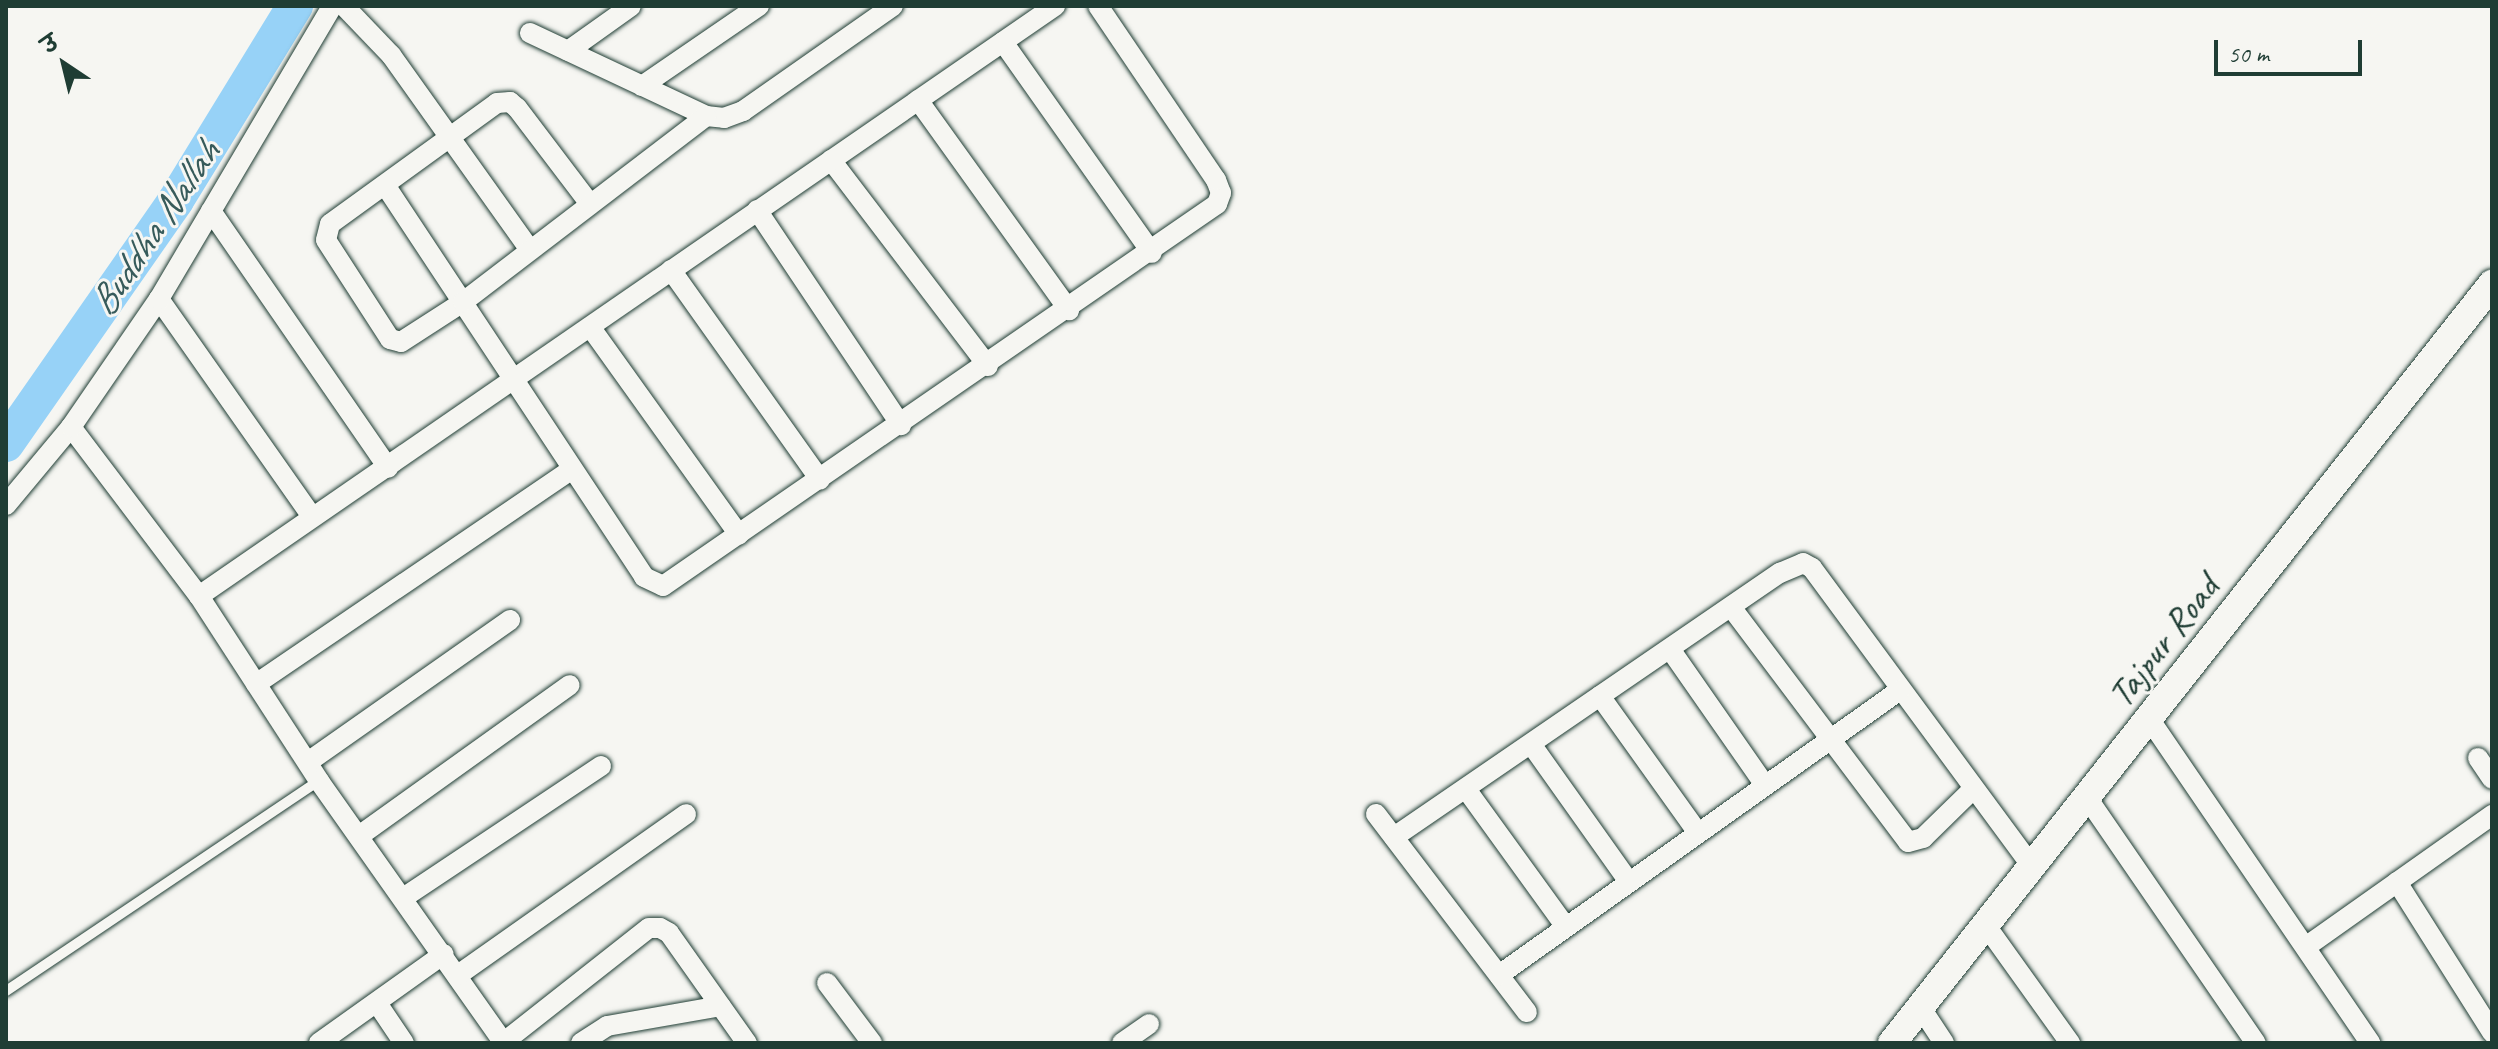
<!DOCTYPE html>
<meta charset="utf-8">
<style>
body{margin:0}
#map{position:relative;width:2498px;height:1049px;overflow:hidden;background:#f6f6f2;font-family:Caveat,"Playpen Sans Deva",sans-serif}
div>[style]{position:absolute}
.river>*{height:36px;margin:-18px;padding:0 18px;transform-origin:18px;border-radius:18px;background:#97d2f7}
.roads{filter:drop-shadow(0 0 2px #1f3d34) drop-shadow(0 0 2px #1f3d34)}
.service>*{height:10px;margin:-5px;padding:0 5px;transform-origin:5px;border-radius:5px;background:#f6f6f2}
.minor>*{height:20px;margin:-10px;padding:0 10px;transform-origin:10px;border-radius:10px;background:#f6f6f2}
.secondary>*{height:28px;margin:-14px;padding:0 14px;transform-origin:14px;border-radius:14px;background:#f6f6f2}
span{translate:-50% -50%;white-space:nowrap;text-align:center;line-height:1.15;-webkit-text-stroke:6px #f6f6f2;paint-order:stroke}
.street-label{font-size:38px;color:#1f3d34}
.water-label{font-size:40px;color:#375b5b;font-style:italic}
.frame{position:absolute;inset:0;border:8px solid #1f3d34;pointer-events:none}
.north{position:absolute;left:24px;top:24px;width:80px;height:80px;-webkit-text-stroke:6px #f6f6f2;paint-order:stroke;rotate:325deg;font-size:22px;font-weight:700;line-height:32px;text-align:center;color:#1f3d34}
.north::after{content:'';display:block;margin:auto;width:28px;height:36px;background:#1f3d34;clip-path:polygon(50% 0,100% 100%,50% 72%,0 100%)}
.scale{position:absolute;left:2214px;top:40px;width:148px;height:36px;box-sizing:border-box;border:4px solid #1f3d34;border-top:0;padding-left:10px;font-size:24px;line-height:28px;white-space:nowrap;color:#1f3d34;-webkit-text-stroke:6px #f6f6f2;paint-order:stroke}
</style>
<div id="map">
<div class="river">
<i style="left:6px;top:444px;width:297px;rotate:-55.1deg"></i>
<i style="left:176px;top:200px;width:228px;rotate:-58.5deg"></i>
</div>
<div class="roads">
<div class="service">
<i style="left:6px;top:991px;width:377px;rotate:-33.9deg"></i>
</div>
<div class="minor">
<i style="left:344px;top:6px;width:68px;rotate:46.2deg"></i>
<i style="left:391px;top:55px;width:239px;rotate:54.5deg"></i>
<i style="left:530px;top:33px;width:195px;rotate:25.2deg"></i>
<i style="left:706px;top:116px;width:18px;rotate:6deg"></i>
<i style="left:724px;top:118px;width:20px;rotate:-20deg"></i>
<i style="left:743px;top:111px;width:183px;rotate:-35deg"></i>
<i style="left:1003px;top:42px;width:258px;rotate:54.8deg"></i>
<i style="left:568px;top:51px;width:77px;rotate:-35.5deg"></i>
<i style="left:642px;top:86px;width:142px;rotate:-34.4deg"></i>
<i style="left:918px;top:100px;width:259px;rotate:54.3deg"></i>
<i style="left:831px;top:160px;width:259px;rotate:52.7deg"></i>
<i style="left:385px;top:185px;width:470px;rotate:56.5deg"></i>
<i style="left:644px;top:577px;width:21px;rotate:25deg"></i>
<i style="left:663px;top:586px;width:673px;rotate:-34.59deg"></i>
<i style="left:1217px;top:204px;width:12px;rotate:-70deg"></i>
<i style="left:1221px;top:193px;width:14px;rotate:-111deg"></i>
<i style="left:1216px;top:180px;width:210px;rotate:-124.1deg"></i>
<i style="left:590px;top:204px;width:121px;rotate:-127.2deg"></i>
<i style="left:517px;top:108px;width:9px;rotate:-139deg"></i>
<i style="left:510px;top:102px;width:13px;rotate:176deg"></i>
<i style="left:497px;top:103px;width:206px;rotate:144.1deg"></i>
<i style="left:330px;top:224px;width:16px;rotate:104deg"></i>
<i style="left:326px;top:240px;width:118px;rotate:57.1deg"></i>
<i style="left:390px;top:339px;width:11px;rotate:15deg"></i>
<i style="left:401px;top:342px;width:74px;rotate:-32.8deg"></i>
<i style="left:463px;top:302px;width:306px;rotate:-37.4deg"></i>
<i style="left:757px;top:210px;width:259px;rotate:56.2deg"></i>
<i style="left:211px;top:211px;width:312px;rotate:55.4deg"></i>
<i style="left:671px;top:270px;width:257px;rotate:54.6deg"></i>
<i style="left:159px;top:299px;width:264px;rotate:54.9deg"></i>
<i style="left:591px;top:328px;width:254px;rotate:54.4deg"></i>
<i style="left:71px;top:427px;width:212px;rotate:52.9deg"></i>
<i style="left:199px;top:596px;width:221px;rotate:57deg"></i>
<i style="left:319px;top:781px;width:321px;rotate:54.8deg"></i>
<i style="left:6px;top:505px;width:102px;rotate:-50.2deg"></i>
<i style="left:71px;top:427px;width:155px;rotate:-55.5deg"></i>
<i style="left:159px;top:299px;width:340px;rotate:-59.4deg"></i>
<i style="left:199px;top:596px;width:1040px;rotate:-34.58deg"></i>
<i style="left:1731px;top:607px;width:294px;rotate:53deg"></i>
<i style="left:1908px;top:842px;width:16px;rotate:-15deg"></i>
<i style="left:1923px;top:838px;width:71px;rotate:-44.4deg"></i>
<i style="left:1670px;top:649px;width:166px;rotate:55.1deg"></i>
<i style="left:256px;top:684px;width:382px;rotate:-34.2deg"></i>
<i style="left:1600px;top:696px;width:168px;rotate:54.4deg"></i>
<i style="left:2150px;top:720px;width:391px;rotate:55.7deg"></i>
<i style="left:1531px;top:744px;width:169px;rotate:54.6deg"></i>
<i style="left:2478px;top:758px;width:25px;rotate:56deg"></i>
<i style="left:308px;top:762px;width:247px;rotate:-35.1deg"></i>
<i style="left:1466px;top:789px;width:169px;rotate:54.1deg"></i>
<i style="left:2088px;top:799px;width:296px;rotate:55.5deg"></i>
<i style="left:1376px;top:814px;width:249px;rotate:52.7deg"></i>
<i style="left:359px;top:836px;width:259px;rotate:-35.6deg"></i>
<i style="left:1394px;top:837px;width:468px;rotate:-34.4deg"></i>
<i style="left:1780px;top:573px;width:25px;rotate:-23deg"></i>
<i style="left:1803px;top:563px;width:10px;rotate:29deg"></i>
<i style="left:1812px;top:568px;width:373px;rotate:53.6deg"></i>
<i style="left:2397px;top:882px;width:178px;rotate:57.7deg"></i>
<i style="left:403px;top:898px;width:238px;rotate:-33.7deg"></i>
<i style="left:1987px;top:927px;width:143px;rotate:54.4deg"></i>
<i style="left:2307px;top:946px;width:227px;rotate:-35.3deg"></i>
<i style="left:458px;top:975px;width:279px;rotate:-35.2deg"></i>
<i style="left:1499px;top:975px;width:493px;rotate:-35.4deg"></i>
<i style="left:827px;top:983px;width:75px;rotate:53.1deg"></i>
<i style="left:377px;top:1003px;width:48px;rotate:56deg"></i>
<i style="left:1921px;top:1008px;width:42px;rotate:56.7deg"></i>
<i style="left:504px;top:1042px;width:184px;rotate:-38.2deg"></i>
<i style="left:649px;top:928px;width:11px"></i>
<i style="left:660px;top:928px;width:10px;rotate:29deg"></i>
<i style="left:669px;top:933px;width:135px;rotate:54.7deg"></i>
<i style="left:319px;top:1043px;width:153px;rotate:-35.5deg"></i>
<i style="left:581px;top:1043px;width:31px;rotate:-33deg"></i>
<i style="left:607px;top:1026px;width:115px;rotate:-10deg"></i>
<i style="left:1122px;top:1043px;width:33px;rotate:-35deg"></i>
</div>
<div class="secondary">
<i style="left:1892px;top:1043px;width:968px;rotate:-51.67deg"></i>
</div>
</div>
<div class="street-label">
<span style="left:2163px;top:641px;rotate:-52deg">Tajpur Road</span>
</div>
<div class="water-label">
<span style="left:154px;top:228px;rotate:-56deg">Buddha Nallah</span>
</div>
<div class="frame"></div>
<div class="north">उ</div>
<div class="scale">50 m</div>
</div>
